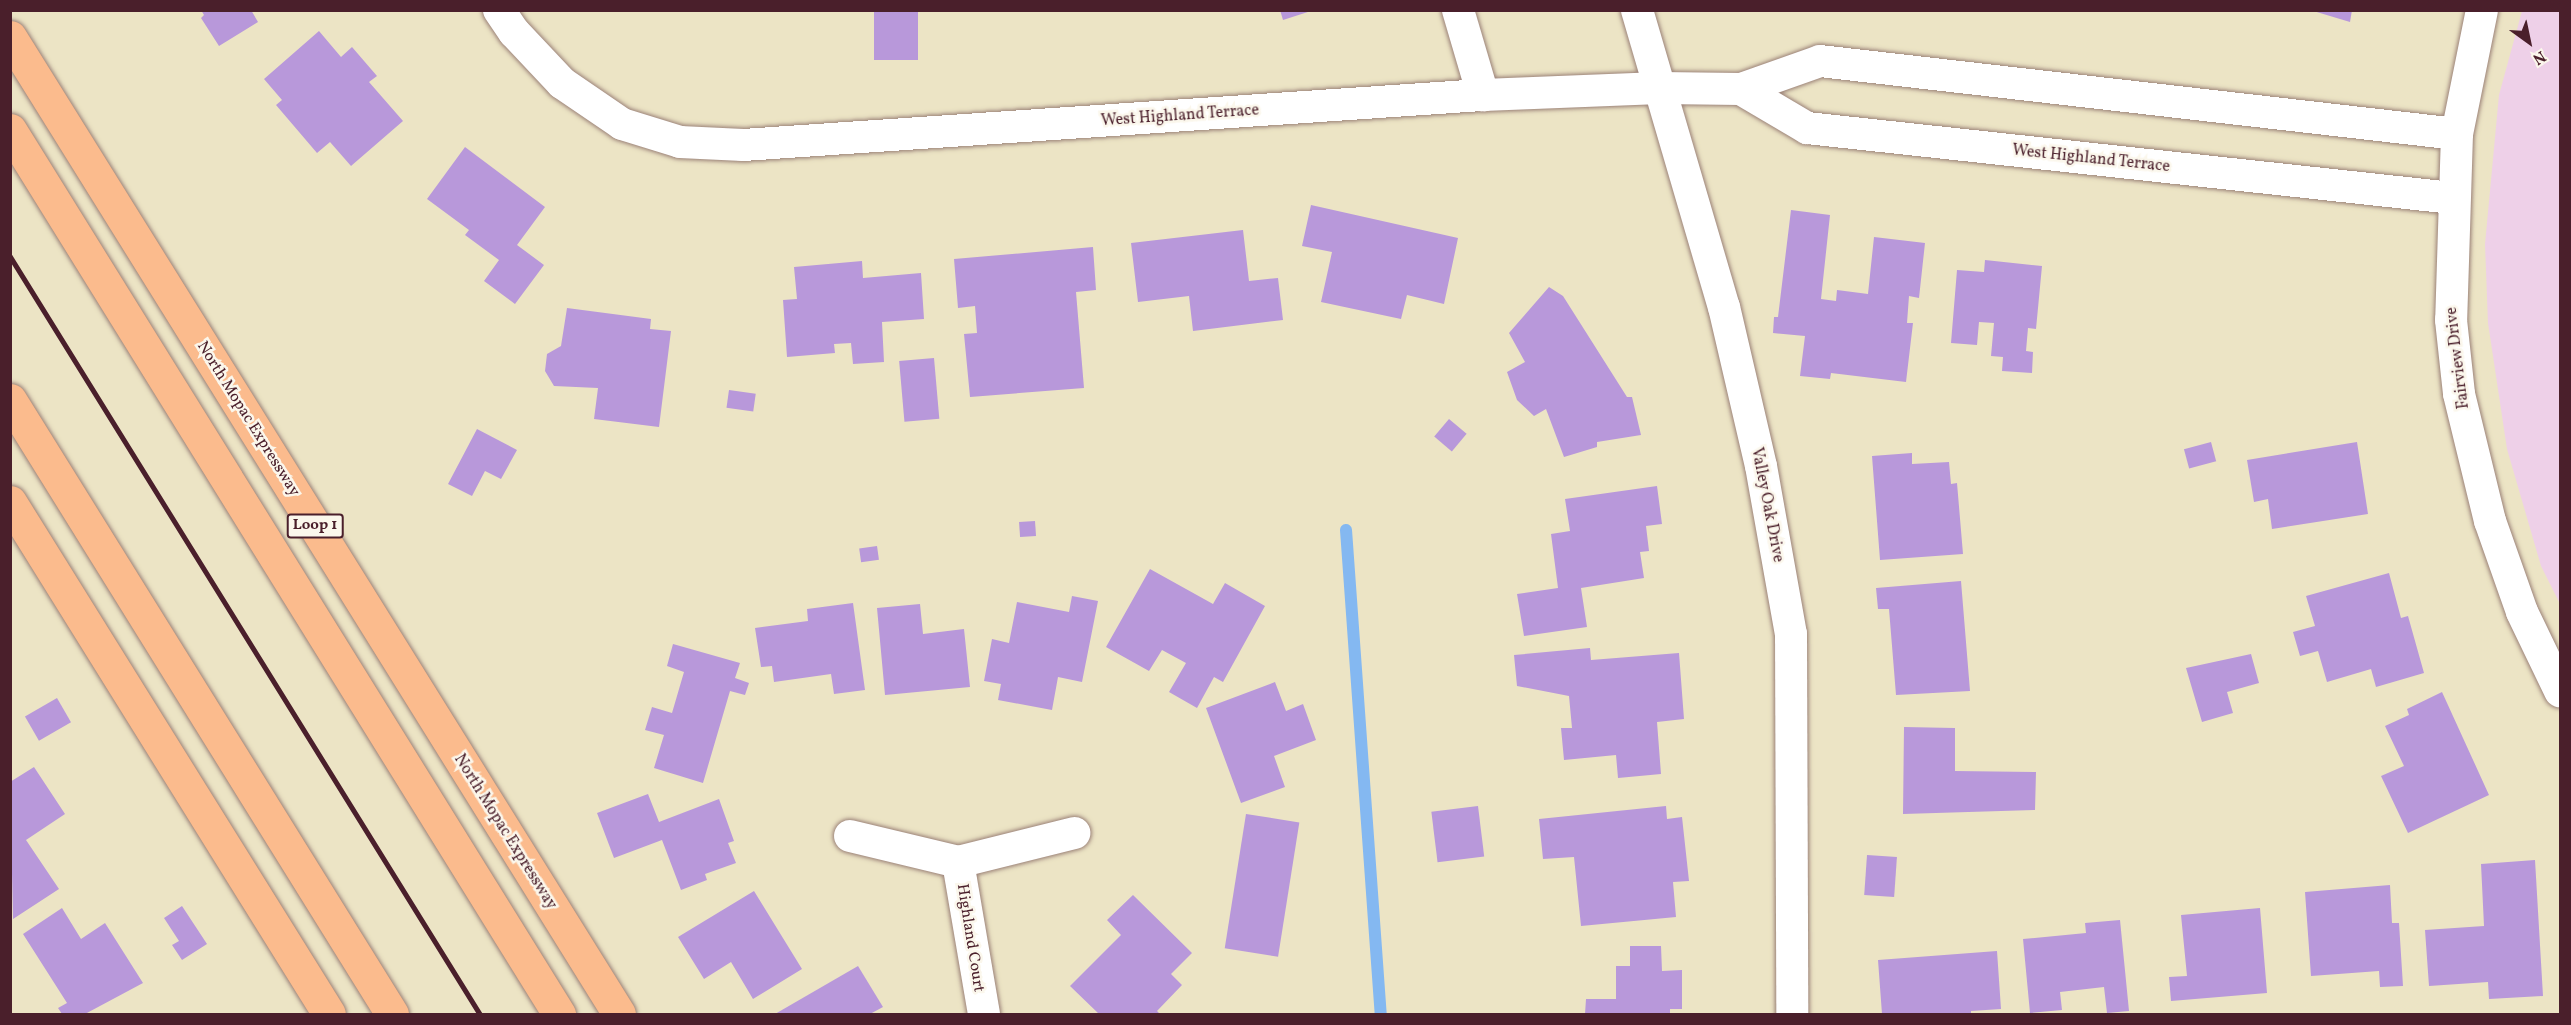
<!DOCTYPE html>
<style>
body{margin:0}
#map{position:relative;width:2571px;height:1025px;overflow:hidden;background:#ece4c5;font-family:Vollkorn,serif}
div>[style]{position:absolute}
.built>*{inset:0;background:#eed0e8}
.stream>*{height:12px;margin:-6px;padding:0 6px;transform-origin:6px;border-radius:6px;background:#84b8f1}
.building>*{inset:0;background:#b898da;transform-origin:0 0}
.roads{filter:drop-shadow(0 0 2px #9b8278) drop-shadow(0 0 2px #9b8278)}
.minor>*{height:32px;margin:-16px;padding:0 16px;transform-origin:16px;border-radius:16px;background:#fff}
.motorway>*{height:33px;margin:-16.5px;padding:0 16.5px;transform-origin:16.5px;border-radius:16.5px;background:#fbbb8d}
.rail>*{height:4.5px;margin:-2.25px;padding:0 2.25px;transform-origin:2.25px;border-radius:2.25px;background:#4a1f2b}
span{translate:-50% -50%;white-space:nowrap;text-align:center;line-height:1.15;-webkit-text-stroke:5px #fbf7ec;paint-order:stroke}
.shield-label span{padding:2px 4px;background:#fbf7ec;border:2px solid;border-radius:4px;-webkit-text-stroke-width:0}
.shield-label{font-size:15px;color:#4a1f2b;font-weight:700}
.street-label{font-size:16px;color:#4a1f2b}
.frame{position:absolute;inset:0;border:12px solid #4a1f2b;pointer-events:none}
.north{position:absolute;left:2499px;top:12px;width:60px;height:60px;-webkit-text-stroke:4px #fbf7ec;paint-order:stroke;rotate:147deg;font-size:16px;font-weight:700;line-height:24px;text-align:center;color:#4a1f2b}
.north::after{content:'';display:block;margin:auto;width:21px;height:27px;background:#4a1f2b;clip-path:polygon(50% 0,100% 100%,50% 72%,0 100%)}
</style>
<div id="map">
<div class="built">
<i style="clip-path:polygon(2522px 11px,2560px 11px,2560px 604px,2541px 566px,2507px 449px,2488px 323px,2485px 244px,2499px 95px)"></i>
</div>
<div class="stream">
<i style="left:1346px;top:530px;width:485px;rotate:85.9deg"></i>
</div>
<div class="building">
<i style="clip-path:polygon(201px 10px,251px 10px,258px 22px,219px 46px,201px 18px,204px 15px)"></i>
<i style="left:874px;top:10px;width:44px;height:50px"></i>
<i style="clip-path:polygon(1280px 10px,1311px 10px,1311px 11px,1283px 20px)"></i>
<i style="clip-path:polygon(2310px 10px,2352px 10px,2350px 22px)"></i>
<i style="clip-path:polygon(319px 31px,341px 57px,352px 47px,377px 76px,369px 82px,403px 121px,351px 166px,330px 142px,317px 153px,276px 105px,282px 100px,264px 79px)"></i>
<i style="clip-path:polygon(465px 147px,545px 207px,517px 245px,544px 265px,515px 304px,484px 281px,499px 260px,465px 235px,469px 230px,427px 199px)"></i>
<i style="clip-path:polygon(1311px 205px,1458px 238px,1444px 304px,1407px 295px,1401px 319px,1321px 302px,1332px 252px,1302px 246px)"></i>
<i style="clip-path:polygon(1791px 210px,1830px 215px,1821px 299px,1836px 301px,1837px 290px,1868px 294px,1874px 237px,1925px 243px,1919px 298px,1909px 296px,1907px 323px,1913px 323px,1906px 382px,1831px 373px,1830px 379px,1800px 376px,1805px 336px,1773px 333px,1774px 317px,1778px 317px)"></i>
<i style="clip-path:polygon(1243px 230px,1249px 281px,1278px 278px,1283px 320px,1193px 331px,1189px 296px,1138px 302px,1131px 243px)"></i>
<i style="clip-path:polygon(1093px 247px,1096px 290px,1076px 292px,1084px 388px,970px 397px,964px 334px,977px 333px,975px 306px,958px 308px,954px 259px)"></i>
<i style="clip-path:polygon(1985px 260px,2042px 266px,2036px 329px,2028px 328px,2026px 351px,2033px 352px,2032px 373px,2002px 371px,2003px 357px,1991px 356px,1994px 323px,1979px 322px,1977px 345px,1951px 343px,1957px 270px,1984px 272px)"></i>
<i style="clip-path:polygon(862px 261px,863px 278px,921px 273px,924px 319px,882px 322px,884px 362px,853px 364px,851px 343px,834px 344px,835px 353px,787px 357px,783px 300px,797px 299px,794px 267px)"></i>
<i style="clip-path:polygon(1549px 287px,1563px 296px,1627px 397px,1632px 397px,1641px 435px,1597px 442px,1597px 447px,1564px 457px,1546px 409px,1534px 416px,1517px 400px,1507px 372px,1525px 362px,1509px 333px)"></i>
<i style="clip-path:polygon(567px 308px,651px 319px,650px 329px,671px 331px,659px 427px,594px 419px,598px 388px,554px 386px,545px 371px,547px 354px,561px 346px)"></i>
<i style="left:934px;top:358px;width:61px;height:35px;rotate:85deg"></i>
<i style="left:729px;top:390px;width:27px;height:18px;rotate:8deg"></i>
<i style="left:1449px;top:419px;width:23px;height:23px;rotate:40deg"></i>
<i style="clip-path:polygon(477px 429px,517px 450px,501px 479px,485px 471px,472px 496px,448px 484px)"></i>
<i style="left:2211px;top:442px;width:20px;height:28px;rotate:75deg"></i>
<i style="clip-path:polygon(2357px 442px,2368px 514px,2272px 529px,2268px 499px,2254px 502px,2247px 460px)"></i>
<i style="clip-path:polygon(1912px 453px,1912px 464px,1949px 462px,1951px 484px,1957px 483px,1963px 554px,1880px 560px,1872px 456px)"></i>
<i style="clip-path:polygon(1657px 486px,1662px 524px,1646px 526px,1649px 551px,1640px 552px,1644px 578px,1581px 588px,1587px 627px,1524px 636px,1517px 594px,1558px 588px,1551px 534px,1570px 531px,1565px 499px)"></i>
<i style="left:1035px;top:521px;width:15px;height:16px;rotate:86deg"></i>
<i style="left:877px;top:546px;width:14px;height:18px;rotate:82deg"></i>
<i style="clip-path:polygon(1150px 569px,1213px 604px,1225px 583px,1265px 606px,1223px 682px,1214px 677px,1197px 708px,1169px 692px,1186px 663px,1162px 650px,1149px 671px,1106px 647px)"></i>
<i style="clip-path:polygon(2389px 573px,2401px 618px,2408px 616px,2424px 673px,2376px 687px,2371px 669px,2327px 682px,2318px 651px,2300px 656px,2293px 632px,2315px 626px,2306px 596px)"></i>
<i style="clip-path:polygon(1961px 581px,1970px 691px,1896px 695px,1889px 609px,1878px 609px,1876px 588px)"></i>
<i style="clip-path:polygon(1072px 596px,1098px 601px,1082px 682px,1058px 677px,1052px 710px,998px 700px,1001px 684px,984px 681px,992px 639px,1009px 643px,1017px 602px,1069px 612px)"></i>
<i style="clip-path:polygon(853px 603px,865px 690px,834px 694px,831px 674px,774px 682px,772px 666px,761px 667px,755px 628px,808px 621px,807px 609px)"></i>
<i style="clip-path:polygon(920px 604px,923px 634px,964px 629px,970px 687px,885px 695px,877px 608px)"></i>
<i style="clip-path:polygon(673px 644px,740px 663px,735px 678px,749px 683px,745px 695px,730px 691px,703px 783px,654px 768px,664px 735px,645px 730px,652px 707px,672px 713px,684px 672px,667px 666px)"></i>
<i style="clip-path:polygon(1590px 648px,1591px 660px,1679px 653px,1684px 719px,1657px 722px,1661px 774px,1618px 778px,1616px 755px,1564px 760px,1561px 728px,1572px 728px,1569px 696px,1517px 686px,1514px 655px)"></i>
<i style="clip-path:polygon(2251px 654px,2259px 683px,2227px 692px,2233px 713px,2202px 722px,2186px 668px)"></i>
<i style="clip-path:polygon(1275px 682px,1286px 711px,1303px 704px,1316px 740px,1274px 756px,1285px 787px,1241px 803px,1206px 708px)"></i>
<i style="clip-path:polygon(2442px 692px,2489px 795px,2408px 833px,2381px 776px,2404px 766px,2385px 726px,2409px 715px,2407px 709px)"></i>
<i style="left:57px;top:698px;width:28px;height:37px;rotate:60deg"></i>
<i style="clip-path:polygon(1904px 727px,1955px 728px,1955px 771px,2036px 772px,2035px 810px,1903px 814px)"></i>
<i style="clip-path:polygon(34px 767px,65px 814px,26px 840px,59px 889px,13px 919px,10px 782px)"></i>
<i style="clip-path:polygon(648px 794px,659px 822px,719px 799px,734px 841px,728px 843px,736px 863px,705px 874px,707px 880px,681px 890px,662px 840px,614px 858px,597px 813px)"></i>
<i style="left:1478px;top:806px;width:51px;height:47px;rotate:83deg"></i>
<i style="clip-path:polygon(1666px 806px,1667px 819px,1682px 817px,1689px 881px,1673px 882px,1676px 917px,1581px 926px,1574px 857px,1543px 859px,1539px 819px)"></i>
<i style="left:1246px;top:814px;width:54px;height:136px;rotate:9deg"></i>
<i style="left:1867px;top:855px;width:30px;height:40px;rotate:4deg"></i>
<i style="clip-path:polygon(2535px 860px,2543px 996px,2489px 999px,2488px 982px,2429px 986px,2425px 930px,2484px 926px,2481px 864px)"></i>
<i style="clip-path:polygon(2390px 885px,2392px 923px,2399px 923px,2403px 986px,2380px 987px,2379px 971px,2311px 976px,2305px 892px)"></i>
<i style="clip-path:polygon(754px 891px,802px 969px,753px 999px,731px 962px,704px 979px,678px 937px)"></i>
<i style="clip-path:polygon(1133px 895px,1192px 953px,1171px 974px,1182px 985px,1157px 1011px,1160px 1014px,1099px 1014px,1070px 986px,1121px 935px,1107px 920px)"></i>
<i style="clip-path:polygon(182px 906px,207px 944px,182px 960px,172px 945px,179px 941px,164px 918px)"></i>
<i style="clip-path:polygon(62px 908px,81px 939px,105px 923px,143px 983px,85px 1014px,62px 1014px,58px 1008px,67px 1003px,23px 934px)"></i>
<i style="clip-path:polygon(2260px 908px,2267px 993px,2171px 1001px,2169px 977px,2187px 976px,2181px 915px)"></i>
<i style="clip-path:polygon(2120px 920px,2129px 1011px,2107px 1013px,2104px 987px,2060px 992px,2062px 1010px,2030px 1013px,2023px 939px,2086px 933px,2085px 923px)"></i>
<i style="clip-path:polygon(1630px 946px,1661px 946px,1662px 971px,1682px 970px,1682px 1009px,1670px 1009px,1670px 1014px,1585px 1014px,1586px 999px,1616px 999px,1616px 966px,1630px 966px)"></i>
<i style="clip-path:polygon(1997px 951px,2001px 1009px,1971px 1011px,1971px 1014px,1882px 1014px,1878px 960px)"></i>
<i style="clip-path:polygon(858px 966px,883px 1007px,870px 1014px,775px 1014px)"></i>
</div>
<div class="roads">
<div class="minor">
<i style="left:499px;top:10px;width:27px;rotate:56deg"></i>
<i style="left:514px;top:32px;width:70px;rotate:46.7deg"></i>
<i style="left:562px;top:83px;width:73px;rotate:34.3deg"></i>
<i style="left:622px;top:124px;width:61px;rotate:17.2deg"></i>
<i style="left:680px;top:142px;width:63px;rotate:2.7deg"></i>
<i style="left:743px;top:145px;width:742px;rotate:-3.87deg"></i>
<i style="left:1483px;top:95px;width:177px;rotate:-2.3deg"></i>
<i style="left:1660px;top:88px;width:81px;rotate:0.7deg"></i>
<i style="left:1741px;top:89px;width:84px;rotate:-19.5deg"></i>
<i style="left:1820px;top:61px;width:641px;rotate:6.54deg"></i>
<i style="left:1458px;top:10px;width:89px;rotate:73.6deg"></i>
<i style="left:1637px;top:10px;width:309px;rotate:73.7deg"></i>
<i style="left:1724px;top:307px;width:163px;rotate:76.9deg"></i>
<i style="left:1761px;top:466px;width:171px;rotate:79.9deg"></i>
<i style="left:1791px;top:634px;width:380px;rotate:89.8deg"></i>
<i style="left:2482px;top:10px;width:126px;rotate:101.4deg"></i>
<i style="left:2457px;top:134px;width:186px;rotate:91.8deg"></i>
<i style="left:2451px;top:320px;width:74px;rotate:83.8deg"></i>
<i style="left:2459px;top:394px;width:131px;rotate:76.3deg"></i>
<i style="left:2490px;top:521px;width:96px;rotate:70.6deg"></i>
<i style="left:2522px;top:612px;width:88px;rotate:64.3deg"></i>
<i style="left:1741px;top:89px;width:77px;rotate:30.6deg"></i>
<i style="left:1807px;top:128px;width:649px;rotate:6.19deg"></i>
<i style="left:850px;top:836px;width:111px;rotate:13.5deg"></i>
<i style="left:958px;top:862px;width:120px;rotate:-14deg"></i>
<i style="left:958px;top:862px;width:154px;rotate:80.3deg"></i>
</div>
<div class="motorway">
<i style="left:10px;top:37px;width:1151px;rotate:58.06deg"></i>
<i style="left:10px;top:130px;width:1041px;rotate:58.16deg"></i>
<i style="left:10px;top:400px;width:723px;rotate:58.11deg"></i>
<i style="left:10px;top:502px;width:603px;rotate:58.08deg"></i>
</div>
</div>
<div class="rail">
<i style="left:10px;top:256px;width:892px;rotate:58.2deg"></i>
</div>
<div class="shield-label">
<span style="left:315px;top:526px">Loop 1</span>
</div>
<div class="street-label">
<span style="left:1180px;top:116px;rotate:-4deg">West Highland Terrace</span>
<span style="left:2091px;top:159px;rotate:6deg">West Highland Terrace</span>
<span style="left:2458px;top:358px;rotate:-97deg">Fairview Drive</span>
<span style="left:248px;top:419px;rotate:58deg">North Mopac Expressway</span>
<span style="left:1767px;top:505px;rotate:79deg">Valley Oak Drive</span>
<span style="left:505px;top:832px;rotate:58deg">North Mopac Expressway</span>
<span style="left:970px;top:938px;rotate:81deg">Highland Court</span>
</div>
<div class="frame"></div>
<div class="north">N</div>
</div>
